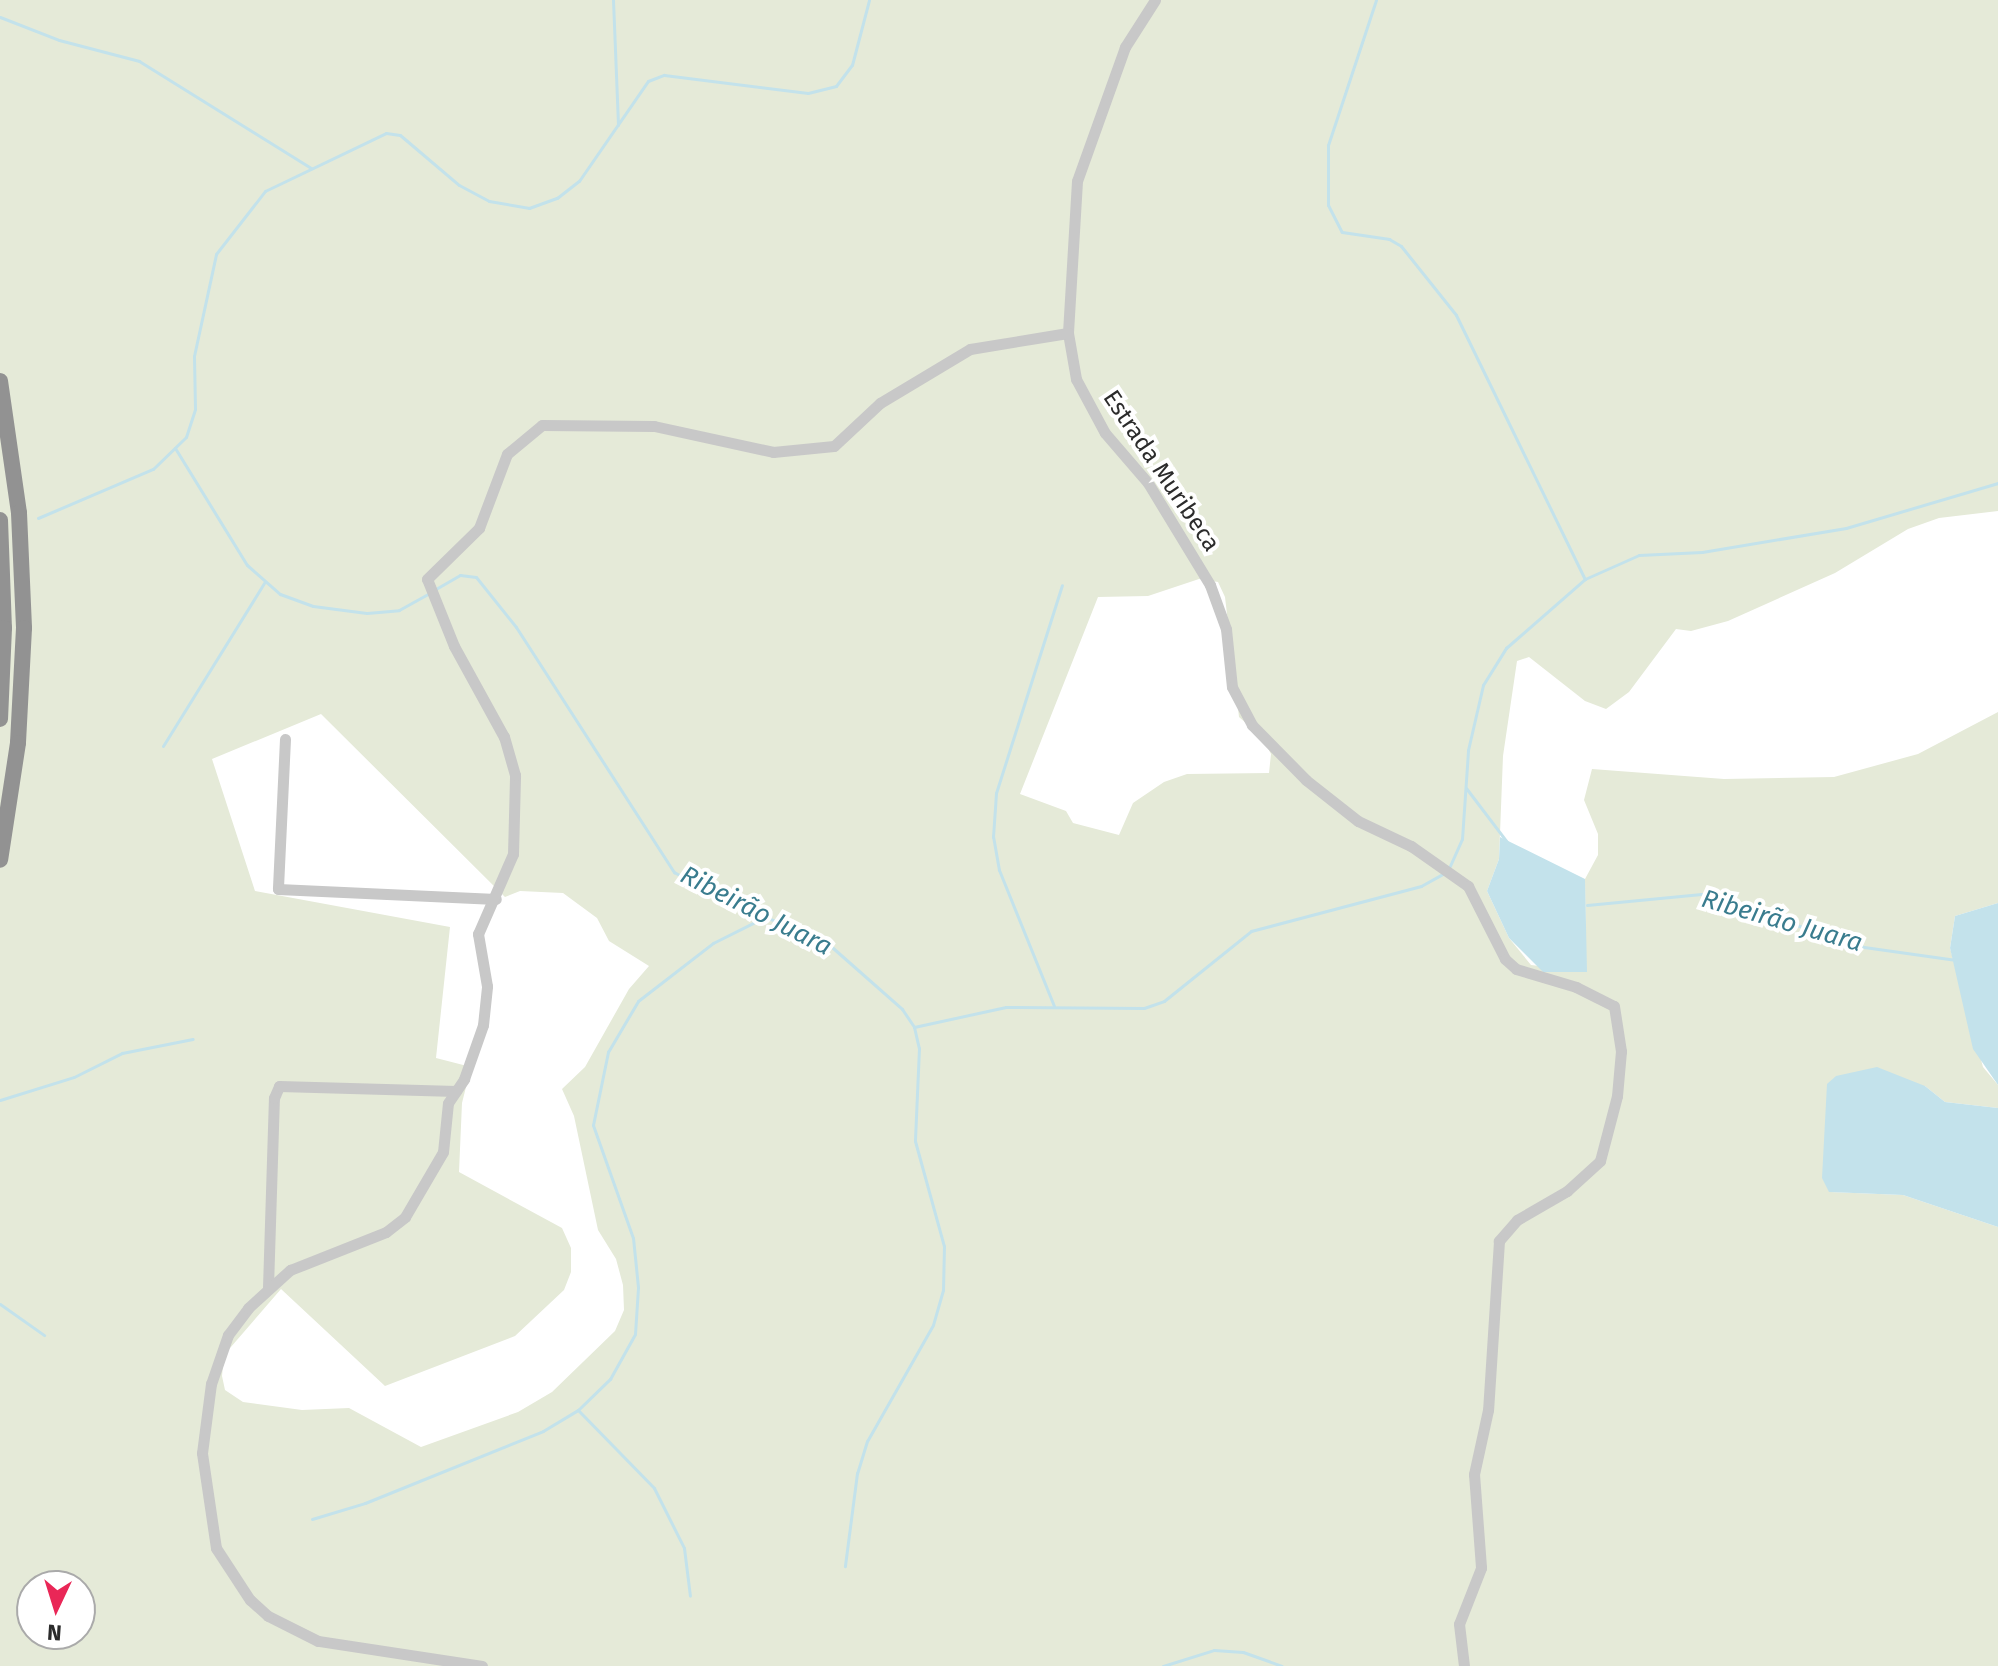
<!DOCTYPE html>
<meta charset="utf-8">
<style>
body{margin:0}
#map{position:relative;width:1998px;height:1666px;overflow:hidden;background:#fff;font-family:"Fira Sans",sans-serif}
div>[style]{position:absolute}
.green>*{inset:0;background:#e5ead8}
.water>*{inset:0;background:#c3e2eb}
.stream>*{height:3px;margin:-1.5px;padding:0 1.5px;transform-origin:1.5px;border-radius:1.5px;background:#c3e2eb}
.minor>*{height:11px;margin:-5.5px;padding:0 5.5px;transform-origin:5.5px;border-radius:5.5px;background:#c8c8c8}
.highway>*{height:16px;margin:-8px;padding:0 8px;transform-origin:8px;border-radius:8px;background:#929292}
span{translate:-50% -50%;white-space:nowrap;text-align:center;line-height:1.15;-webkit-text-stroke:8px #fff;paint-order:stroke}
.street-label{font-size:24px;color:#2b2b2b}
.water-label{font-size:26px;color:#397c8e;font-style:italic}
.north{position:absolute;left:16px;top:1570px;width:80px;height:80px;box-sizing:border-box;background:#fff;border:2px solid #aaa;border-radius:50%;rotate:184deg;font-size:22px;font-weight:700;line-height:32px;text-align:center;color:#2b2b2b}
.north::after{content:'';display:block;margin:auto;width:28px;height:36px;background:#e92757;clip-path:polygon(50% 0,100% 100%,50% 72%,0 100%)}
</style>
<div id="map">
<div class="green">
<i style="clip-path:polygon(evenodd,0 0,1998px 0,1998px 511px,1939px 518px,1908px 529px,1835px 573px,1728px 621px,1691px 631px,1676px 629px,1629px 692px,1606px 709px,1585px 701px,1529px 657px,1517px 661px,1503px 756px,1499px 859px,1487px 891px,1509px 938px,1531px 965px,1586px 972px,1585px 879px,1598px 855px,1598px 834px,1584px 800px,1592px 769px,1724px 779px,1834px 777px,1918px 754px,1998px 712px,1998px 903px,1955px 916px,1950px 948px,1983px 1067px,1998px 1085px,1998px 1108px,1945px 1102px,1925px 1086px,1830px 1192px,1903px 1195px,1998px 1227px,1998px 1666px,0 1666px,0 0,1199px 579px,1218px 582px,1225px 597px,1239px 717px,1262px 737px,1271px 754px,1269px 773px,1187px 774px,1164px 782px,1133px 803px,1119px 835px,1073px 823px,1066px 811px,1020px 794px,1098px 597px,1148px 596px,1199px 579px,0 0,321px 714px,505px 897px,520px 891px,563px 893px,597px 918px,609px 941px,649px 966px,629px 989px,585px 1067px,562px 1089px,574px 1116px,598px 1230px,616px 1259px,623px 1285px,624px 1310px,615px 1331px,552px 1392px,518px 1412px,421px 1447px,349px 1408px,302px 1410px,243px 1402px,225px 1390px,222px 1376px,224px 1355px,281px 1289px,385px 1386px,515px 1336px,564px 1290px,571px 1272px,571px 1248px,562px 1228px,459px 1172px,462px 1103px,471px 1067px,436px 1058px,450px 927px,255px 891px,212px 759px,321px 714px,0 0,32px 1586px,80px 1586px,80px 1634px,32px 1634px,32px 1586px)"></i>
</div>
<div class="water">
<i style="clip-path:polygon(1500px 837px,1585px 879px,1587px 972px,1543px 972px,1509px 938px,1487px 891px,1499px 859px)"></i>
<i style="clip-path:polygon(1998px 903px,1998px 1085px,1973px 1049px,1950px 948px,1955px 916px)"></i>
<i style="clip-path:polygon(1877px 1067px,1925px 1086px,1945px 1102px,1998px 1108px,1998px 1227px,1903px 1195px,1829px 1192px,1822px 1178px,1827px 1084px,1836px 1076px)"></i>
</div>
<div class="stream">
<i style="left:613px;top:0;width:125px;rotate:87.7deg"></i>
<i style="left:1376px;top:0;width:153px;rotate:108.3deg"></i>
<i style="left:1328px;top:145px;width:60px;rotate:90deg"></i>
<i style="left:1328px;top:205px;width:30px;rotate:63deg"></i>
<i style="left:1342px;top:232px;width:48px;rotate:8.5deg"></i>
<i style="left:1389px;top:239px;width:14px;rotate:30deg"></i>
<i style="left:1401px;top:246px;width:88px;rotate:51.4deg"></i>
<i style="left:1456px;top:315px;width:294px;rotate:64deg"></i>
<i style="left:0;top:17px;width:63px;rotate:21.3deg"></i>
<i style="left:59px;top:40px;width:83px;rotate:14.7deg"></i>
<i style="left:139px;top:61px;width:203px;rotate:31.9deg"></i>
<i style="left:175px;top:448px;width:137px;rotate:58.4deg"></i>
<i style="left:247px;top:565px;width:44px;rotate:41.3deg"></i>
<i style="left:280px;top:594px;width:35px;rotate:20deg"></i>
<i style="left:313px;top:606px;width:54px;rotate:7.4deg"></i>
<i style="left:367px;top:613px;width:32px;rotate:-5deg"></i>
<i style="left:399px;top:610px;width:33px;rotate:-29deg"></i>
<i style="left:38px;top:518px;width:125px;rotate:-23.1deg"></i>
<i style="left:153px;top:469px;width:46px;rotate:-44.1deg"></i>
<i style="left:186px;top:437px;width:29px;rotate:-72deg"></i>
<i style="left:195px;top:409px;width:53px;rotate:-91.1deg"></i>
<i style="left:194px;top:356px;width:104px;rotate:-77.8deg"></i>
<i style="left:216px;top:254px;width:80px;rotate:-52.1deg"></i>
<i style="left:265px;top:191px;width:134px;rotate:-25.6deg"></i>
<i style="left:386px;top:133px;width:14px;rotate:8deg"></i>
<i style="left:400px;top:135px;width:77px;rotate:40.3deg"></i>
<i style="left:459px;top:185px;width:34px;rotate:28deg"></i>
<i style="left:489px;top:201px;width:41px;rotate:9.9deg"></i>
<i style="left:529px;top:208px;width:30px;rotate:-20deg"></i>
<i style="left:557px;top:198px;width:28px;rotate:-38deg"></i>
<i style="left:579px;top:181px;width:121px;rotate:-55.4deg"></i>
<i style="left:648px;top:81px;width:17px;rotate:-21deg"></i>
<i style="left:664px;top:75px;width:145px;rotate:7.1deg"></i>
<i style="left:808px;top:93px;width:29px;rotate:-14deg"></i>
<i style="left:836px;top:86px;width:26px;rotate:-53deg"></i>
<i style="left:852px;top:65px;width:67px;rotate:-75.3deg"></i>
<i style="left:434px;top:590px;width:30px;rotate:-30deg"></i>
<i style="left:460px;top:575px;width:16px;rotate:7deg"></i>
<i style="left:476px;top:577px;width:64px;rotate:51.3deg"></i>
<i style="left:516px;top:627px;width:292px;rotate:57.2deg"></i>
<i style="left:674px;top:872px;width:56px;rotate:29.7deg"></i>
<i style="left:723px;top:900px;width:110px;rotate:21.9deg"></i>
<i style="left:825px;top:941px;width:103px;rotate:41.4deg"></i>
<i style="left:902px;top:1009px;width:22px;rotate:56deg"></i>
<i style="left:914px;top:1027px;width:22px;rotate:77deg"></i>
<i style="left:919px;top:1048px;width:93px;rotate:92.5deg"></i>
<i style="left:915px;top:1141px;width:109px;rotate:74.6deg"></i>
<i style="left:944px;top:1246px;width:44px;rotate:91.3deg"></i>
<i style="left:943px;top:1290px;width:36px;rotate:106deg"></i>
<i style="left:933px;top:1325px;width:133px;rotate:119.6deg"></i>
<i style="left:867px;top:1441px;width:34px;rotate:107deg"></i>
<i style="left:857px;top:1473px;width:94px;rotate:97.4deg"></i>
<i style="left:163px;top:746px;width:192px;rotate:-58.2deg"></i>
<i style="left:1466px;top:788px;width:68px;rotate:52.8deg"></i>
<i style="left:1449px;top:868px;width:32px;rotate:-66deg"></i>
<i style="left:1462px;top:839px;width:89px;rotate:-86.1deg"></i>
<i style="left:1468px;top:750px;width:67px;rotate:-77deg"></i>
<i style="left:1483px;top:685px;width:44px;rotate:-58.1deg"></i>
<i style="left:1506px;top:648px;width:105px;rotate:-41.1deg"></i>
<i style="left:1585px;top:579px;width:59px;rotate:-24deg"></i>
<i style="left:1639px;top:555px;width:63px;rotate:-2.7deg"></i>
<i style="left:1702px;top:552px;width:146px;rotate:-9.5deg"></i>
<i style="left:1846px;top:528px;width:159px;rotate:-16.5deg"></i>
<i style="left:1587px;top:905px;width:115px;rotate:-5.5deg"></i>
<i style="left:1701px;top:894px;width:171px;rotate:18deg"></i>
<i style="left:1864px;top:947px;width:93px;rotate:8deg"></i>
<i style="left:1054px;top:1006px;width:147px;rotate:-112deg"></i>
<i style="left:999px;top:870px;width:34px;rotate:-100deg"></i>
<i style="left:993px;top:837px;width:44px;rotate:-86.1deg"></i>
<i style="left:996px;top:793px;width:218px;rotate:-72.4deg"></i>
<i style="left:914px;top:1027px;width:94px;rotate:-12.3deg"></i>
<i style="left:1006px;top:1007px;width:138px;rotate:0.4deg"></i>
<i style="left:1144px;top:1008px;width:21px;rotate:-19deg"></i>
<i style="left:1164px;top:1001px;width:112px;rotate:-38.8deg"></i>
<i style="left:1251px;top:931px;width:176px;rotate:-14.8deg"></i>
<i style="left:1421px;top:886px;width:26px;rotate:-29deg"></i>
<i style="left:0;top:1100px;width:77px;rotate:-17.3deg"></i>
<i style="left:74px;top:1077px;width:54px;rotate:-26.6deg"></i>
<i style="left:122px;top:1053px;width:72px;rotate:-11.2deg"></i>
<i style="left:0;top:1304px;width:54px;rotate:35.2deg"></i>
<i style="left:578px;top:1410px;width:109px;rotate:45.7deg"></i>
<i style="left:654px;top:1488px;width:67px;rotate:63.4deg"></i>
<i style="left:684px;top:1548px;width:48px;rotate:82.9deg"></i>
<i style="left:312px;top:1519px;width:55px;rotate:-16.8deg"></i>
<i style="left:365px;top:1503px;width:192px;rotate:-22deg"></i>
<i style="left:543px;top:1431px;width:41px;rotate:-31deg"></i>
<i style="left:578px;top:1410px;width:45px;rotate:-44.1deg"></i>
<i style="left:610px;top:1379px;width:51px;rotate:-60.9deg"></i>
<i style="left:635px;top:1334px;width:47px;rotate:-86.3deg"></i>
<i style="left:638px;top:1287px;width:49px;rotate:-95.8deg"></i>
<i style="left:633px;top:1238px;width:120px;rotate:-109.5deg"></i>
<i style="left:593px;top:1125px;width:75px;rotate:-78.4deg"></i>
<i style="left:608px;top:1052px;width:59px;rotate:-59.5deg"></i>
<i style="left:638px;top:1001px;width:95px;rotate:-37.7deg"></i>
<i style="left:713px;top:943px;width:60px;rotate:-26.6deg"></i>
<i style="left:1163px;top:1666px;width:53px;rotate:-17.4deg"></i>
<i style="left:1214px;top:1650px;width:29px;rotate:4deg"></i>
<i style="left:1243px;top:1652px;width:41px;rotate:19.7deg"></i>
</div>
<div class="minor">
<i style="left:1155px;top:0;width:56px;rotate:122.6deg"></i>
<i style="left:1125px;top:47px;width:142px;rotate:109.7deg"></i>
<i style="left:1077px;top:181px;width:152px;rotate:93.4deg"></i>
<i style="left:1068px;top:333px;width:47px;rotate:80.1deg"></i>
<i style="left:1076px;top:379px;width:61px;rotate:61.8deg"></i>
<i style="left:1105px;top:433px;width:66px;rotate:49.3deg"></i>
<i style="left:1148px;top:483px;width:119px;rotate:58.7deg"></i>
<i style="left:1210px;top:585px;width:47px;rotate:70deg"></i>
<i style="left:1226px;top:629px;width:58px;rotate:84.1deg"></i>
<i style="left:1232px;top:687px;width:43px;rotate:62.2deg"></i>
<i style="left:1252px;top:725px;width:77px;rotate:45.5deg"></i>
<i style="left:1306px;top:780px;width:66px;rotate:38.3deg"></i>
<i style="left:1358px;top:821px;width:59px;rotate:25.3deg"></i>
<i style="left:1411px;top:846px;width:70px;rotate:35.1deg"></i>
<i style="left:1468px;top:886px;width:82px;rotate:63.1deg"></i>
<i style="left:1505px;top:959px;width:15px;rotate:42deg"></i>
<i style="left:1516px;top:969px;width:63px;rotate:16.7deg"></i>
<i style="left:1576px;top:987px;width:42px;rotate:26.6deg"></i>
<i style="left:1614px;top:1006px;width:46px;rotate:81.2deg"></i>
<i style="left:1621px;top:1051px;width:45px;rotate:95.1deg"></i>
<i style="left:1617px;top:1096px;width:67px;rotate:104.7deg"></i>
<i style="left:1600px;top:1161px;width:45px;rotate:137.7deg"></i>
<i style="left:1567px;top:1191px;width:58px;rotate:149.9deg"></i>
<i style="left:1517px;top:1220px;width:28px;rotate:131deg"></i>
<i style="left:1499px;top:1241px;width:169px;rotate:93.7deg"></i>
<i style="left:1488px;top:1410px;width:66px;rotate:102.3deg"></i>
<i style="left:1474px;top:1474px;width:94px;rotate:85.7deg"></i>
<i style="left:1481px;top:1568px;width:60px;rotate:111.4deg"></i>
<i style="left:1459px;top:1624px;width:42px;rotate:83.2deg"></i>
<i style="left:285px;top:739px;width:150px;rotate:92.7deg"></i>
<i style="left:278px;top:889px;width:218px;rotate:2.6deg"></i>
<i style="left:268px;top:1287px;width:189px;rotate:-88.2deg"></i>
<i style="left:274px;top:1098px;width:13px;rotate:-67deg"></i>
<i style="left:279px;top:1086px;width:177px;rotate:1.6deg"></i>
<i style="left:482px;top:1666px;width:166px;rotate:-171.3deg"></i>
<i style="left:318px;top:1641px;width:56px;rotate:-153.4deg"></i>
<i style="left:268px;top:1616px;width:24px;rotate:-138deg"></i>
<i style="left:250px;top:1600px;width:62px;rotate:-123.2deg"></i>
<i style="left:216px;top:1548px;width:96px;rotate:-98.4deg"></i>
<i style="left:202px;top:1453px;width:70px;rotate:-82.6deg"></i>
<i style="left:211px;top:1384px;width:52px;rotate:-70.9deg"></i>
<i style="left:228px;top:1335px;width:34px;rotate:-53deg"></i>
<i style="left:248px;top:1308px;width:57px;rotate:-42.1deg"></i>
<i style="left:290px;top:1270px;width:103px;rotate:-21.6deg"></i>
<i style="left:386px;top:1232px;width:24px;rotate:-38deg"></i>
<i style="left:405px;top:1217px;width:75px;rotate:-59.7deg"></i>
<i style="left:443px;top:1152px;width:49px;rotate:-84.2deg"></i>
<i style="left:448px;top:1103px;width:29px;rotate:-56deg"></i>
<i style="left:464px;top:1079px;width:57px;rotate:-70.6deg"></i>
<i style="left:483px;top:1025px;width:39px;rotate:-84deg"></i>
<i style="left:487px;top:986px;width:53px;rotate:-99.8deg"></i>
<i style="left:478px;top:934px;width:87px;rotate:-66.4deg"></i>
<i style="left:513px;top:854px;width:79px;rotate:-88.5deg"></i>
<i style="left:515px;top:775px;width:40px;rotate:-106deg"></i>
<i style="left:504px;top:737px;width:104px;rotate:-118.8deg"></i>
<i style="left:454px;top:646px;width:72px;rotate:-111.9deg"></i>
<i style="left:427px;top:579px;width:73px;rotate:-44.4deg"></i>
<i style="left:479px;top:528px;width:79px;rotate:-69.3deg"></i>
<i style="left:507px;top:454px;width:45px;rotate:-39.6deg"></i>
<i style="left:542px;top:425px;width:112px;rotate:0.5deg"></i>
<i style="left:654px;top:426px;width:122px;rotate:12.3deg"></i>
<i style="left:773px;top:452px;width:61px;rotate:-5.6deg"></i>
<i style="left:834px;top:446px;width:63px;rotate:-43.1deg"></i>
<i style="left:880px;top:403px;width:105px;rotate:-31deg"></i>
<i style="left:970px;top:349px;width:99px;rotate:-9.3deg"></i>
</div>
<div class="highway">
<i style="left:0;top:381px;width:133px;rotate:81.8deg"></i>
<i style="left:19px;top:513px;width:115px;rotate:87.5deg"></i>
<i style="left:24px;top:628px;width:115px;rotate:93deg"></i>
<i style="left:18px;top:743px;width:118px;rotate:98.7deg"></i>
<i style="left:0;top:520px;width:108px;rotate:87.9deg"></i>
<i style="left:4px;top:628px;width:91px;rotate:92.5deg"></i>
</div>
<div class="street-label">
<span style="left:1161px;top:471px;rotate:56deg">Estrada Muribeca</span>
</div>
<div class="water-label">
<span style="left:756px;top:911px;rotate:27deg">Ribeirão Juara</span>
<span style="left:1782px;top:921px;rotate:16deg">Ribeirão Juara</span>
</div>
<div class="north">N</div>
</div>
